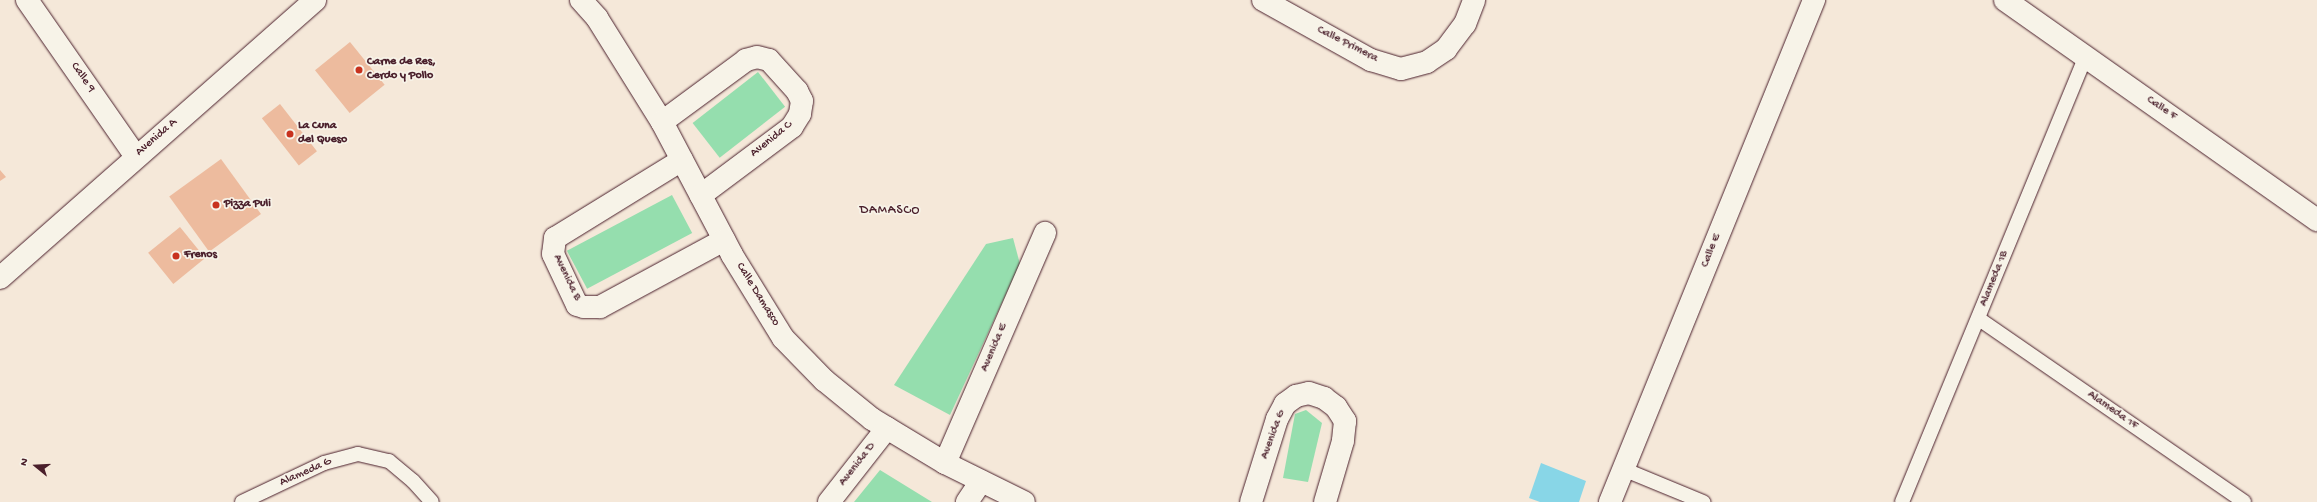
<!DOCTYPE html>
<style>
body{margin:0}
#map{position:relative;width:2317px;height:502px;overflow:hidden;background:#f5e8d9;font-family:"Gochi Hand",sans-serif}
div>[style]{position:absolute}
.green>*{inset:0;background:#95deae;transform-origin:0 0}
.water>*{inset:0;background:#88d6e7}
.building>*{inset:0;background:#edbb9e;transform-origin:0 0}
.roads{filter:drop-shadow(0 0 1px #4a1f2b) drop-shadow(0 0 1px #4a1f2b)}
.service>*{height:14px;margin:-7px;padding:0 7px;transform-origin:7px;border-radius:7px;background:#f7f3e8}
.minor>*{height:22px;margin:-11px;padding:0 11px;transform-origin:11px;border-radius:11px;background:#f7f3e8}
.tertiary>*{height:22px;margin:-11px;padding:0 11px;transform-origin:11px;border-radius:11px;background:#f7f3e8}
.dots>*{width:11px;height:11px;translate:-50% -50%;box-sizing:border-box;border:2px solid #f7f3e8;border-radius:50%}
span{translate:-50% -50%;white-space:nowrap;text-align:center;line-height:1.15;-webkit-text-stroke:3.5px #f7f3e8;paint-order:stroke}
.street-label{font-size:12px;color:#4a1f2b}
.poi-label{font-size:12px;color:#4a1f2b;font-weight:700}
.left{translate:0 -50%;text-align:left}
.neighbourhood-label{font-size:13px;color:#4a1f2b;letter-spacing:1px}
.north{position:absolute;left:16px;top:446px;width:40px;height:40px;-webkit-text-stroke:3px #f7f3e8;paint-order:stroke;rotate:288deg;font-size:11px;font-weight:700;line-height:16px;text-align:center;color:#4a1f2b}
.north::after{content:'';display:block;margin:auto;width:14px;height:18px;background:#4a1f2b;clip-path:polygon(50% 0,100% 100%,50% 72%,0 100%)}
</style>
<div id="map">
<div class="green">
<i style="left:758px;top:72px;width:44px;height:83px;rotate:52deg"></i>
<i style="left:672px;top:195px;width:43px;height:119px;rotate:62deg"></i>
<i style="clip-path:polygon(1013px 238px,1020px 264px,950px 415px,894px 385px,986px 244px)"></i>
<i style="clip-path:polygon(1306px 410px,1322px 423px,1308px 482px,1283px 478px,1295px 414px)"></i>
<i style="clip-path:polygon(880px 470px,932px 502px,854px 502px)"></i>
</div>
<div class="water">
<i style="clip-path:polygon(1541px 463px,1586px 481px,1579px 502px,1540px 502px,1529px 498px)"></i>
</div>
<div class="building">
<i style="left:350px;top:42px;width:55px;height:45px;rotate:51deg"></i>
<i style="left:280px;top:104px;width:60px;height:23px;rotate:52deg"></i>
<i style="left:221px;top:159px;width:68px;height:64px;rotate:54deg"></i>
<i style="clip-path:polygon(0 170px,6px 177px,0 181px)"></i>
<i style="left:180px;top:227px;width:40px;height:41px;rotate:51deg"></i>
</div>
<div class="roads">
<div class="service">
<i style="left:1979px;top:319px;width:322px;rotate:34.6deg"></i>
<i style="left:1623px;top:469px;width:87px;rotate:22.4deg"></i>
<i style="left:242px;top:502px;width:91px;rotate:-25.4deg"></i>
<i style="left:324px;top:463px;width:35px;rotate:-15deg"></i>
<i style="left:358px;top:454px;width:32px;rotate:13deg"></i>
<i style="left:389px;top:461px;width:31px;rotate:40deg"></i>
<i style="left:413px;top:481px;width:28px;rotate:48deg"></i>
<i style="left:1902px;top:502px;width:482px;rotate:-67.6deg"></i>
</div>
<div class="minor">
<i style="left:27px;top:0;width:191px;rotate:55.2deg"></i>
<i style="left:581px;top:0;width:24px;rotate:48deg"></i>
<i style="left:597px;top:18px;width:123px;rotate:58deg"></i>
<i style="left:662px;top:122px;width:150px;rotate:62.2deg"></i>
<i style="left:732px;top:255px;width:97px;rotate:58.4deg"></i>
<i style="left:783px;top:338px;width:59px;rotate:45.7deg"></i>
<i style="left:824px;top:380px;width:62px;rotate:39.1deg"></i>
<i style="left:872px;top:419px;width:85px;rotate:31.1deg"></i>
<i style="left:945px;top:463px;width:88px;rotate:26.3deg"></i>
<i style="left:1263px;top:0;width:124px;rotate:29.1deg"></i>
<i style="left:1371px;top:60px;width:31px;rotate:17deg"></i>
<i style="left:1401px;top:69px;width:27px;rotate:-15deg"></i>
<i style="left:1427px;top:62px;width:23px;rotate:-34deg"></i>
<i style="left:1446px;top:49px;width:31px;rotate:-53deg"></i>
<i style="left:1465px;top:24px;width:26px;rotate:-69deg"></i>
<i style="left:2005px;top:0;width:382px;rotate:35.2deg"></i>
<i style="left:662px;top:122px;width:104px;rotate:-36.4deg"></i>
<i style="left:746px;top:60px;width:11px;rotate:-15deg"></i>
<i style="left:757px;top:57px;width:12px;rotate:14deg"></i>
<i style="left:769px;top:60px;width:42px;rotate:47.9deg"></i>
<i style="left:797px;top:91px;width:11px;rotate:63deg"></i>
<i style="left:802px;top:101px;width:13px;rotate:99deg"></i>
<i style="left:800px;top:114px;width:15px;rotate:122deg"></i>
<i style="left:792px;top:127px;width:114px;rotate:143.2deg"></i>
<i style="left:682px;top:160px;width:149px;rotate:148.4deg"></i>
<i style="left:555px;top:238px;width:16px;rotate:97deg"></i>
<i style="left:553px;top:254px;width:56px;rotate:64.8deg"></i>
<i style="left:577px;top:305px;width:7px;rotate:16deg"></i>
<i style="left:584px;top:307px;width:16px"></i>
<i style="left:600px;top:307px;width:141px;rotate:-28.4deg"></i>
<i style="left:945px;top:463px;width:251px;rotate:-66.5deg"></i>
<i style="left:829px;top:502px;width:94px;rotate:-51.9deg"></i>
<i style="left:967px;top:502px;width:25px;rotate:-56deg"></i>
<i style="left:1251px;top:502px;width:87px;rotate:-72.6deg"></i>
<i style="left:1277px;top:419px;width:17px;rotate:-62deg"></i>
<i style="left:1285px;top:404px;width:14px;rotate:-36deg"></i>
<i style="left:1296px;top:396px;width:13px;rotate:-13deg"></i>
<i style="left:1309px;top:393px;width:16px;rotate:18deg"></i>
<i style="left:1324px;top:398px;width:15px;rotate:37deg"></i>
<i style="left:1336px;top:407px;width:17px;rotate:57deg"></i>
<i style="left:1345px;top:421px;width:20px;rotate:96deg"></i>
<i style="left:1343px;top:441px;width:64px;rotate:106.4deg"></i>
<i style="left:1610px;top:502px;width:542px;rotate:-67.88deg"></i>
</div>
<div class="tertiary">
<i style="left:0;top:278px;width:420px;rotate:-41.4deg"></i>
</div>
</div>
<div class="dots">
<i style="left:359px;top:70px;background:#c8321e"></i>
<i style="left:290px;top:134px;background:#c8321e"></i>
<i style="left:216px;top:205px;background:#c8321e"></i>
<i style="left:176px;top:256px;background:#c8321e"></i>
</div>
<div class="street-label">
<span style="left:1347px;top:45px;rotate:27deg">Calle Primera</span>
<span style="left:82px;top:78px;rotate:55deg">Calle 9</span>
<span style="left:2161px;top:109px;rotate:35deg">Calle F</span>
<span style="left:157px;top:138px;rotate:-41deg">Avenida A</span>
<span style="left:772px;top:140px;rotate:-39deg">Avenida C</span>
<span style="left:1712px;top:251px;rotate:-68deg">Calle E</span>
<span style="left:566px;top:278px;rotate:64deg">Avenida B</span>
<span style="left:1995px;top:279px;rotate:-68deg">Alameda 1B</span>
<span style="left:757px;top:295px;rotate:58deg">Calle Damasco</span>
<span style="left:995px;top:348px;rotate:-67deg">Avenida E</span>
<span style="left:2112px;top:411px;rotate:35deg">Alameda 1F</span>
<span style="left:1274px;top:435px;rotate:-70deg">Avenida G</span>
<span style="left:858px;top:465px;rotate:-52deg">Avenida D</span>
<span style="left:306px;top:473px;rotate:-24deg">Alameda G</span>
</div>
<div class="poi-label">
<span class="left" style="left:367px;top:70px">Carne de Res,<br>Cerdo y Pollo</span>
<span class="left" style="left:298px;top:134px">La Cuna<br>del Queso</span>
<span class="left" style="left:224px;top:205px">Pizza Puli</span>
<span class="left" style="left:184px;top:256px">Frenos</span>
</div>
<div class="neighbourhood-label">
<span style="left:890px;top:211px">DAMASCO</span>
</div>
<div class="north">N</div>
</div>
